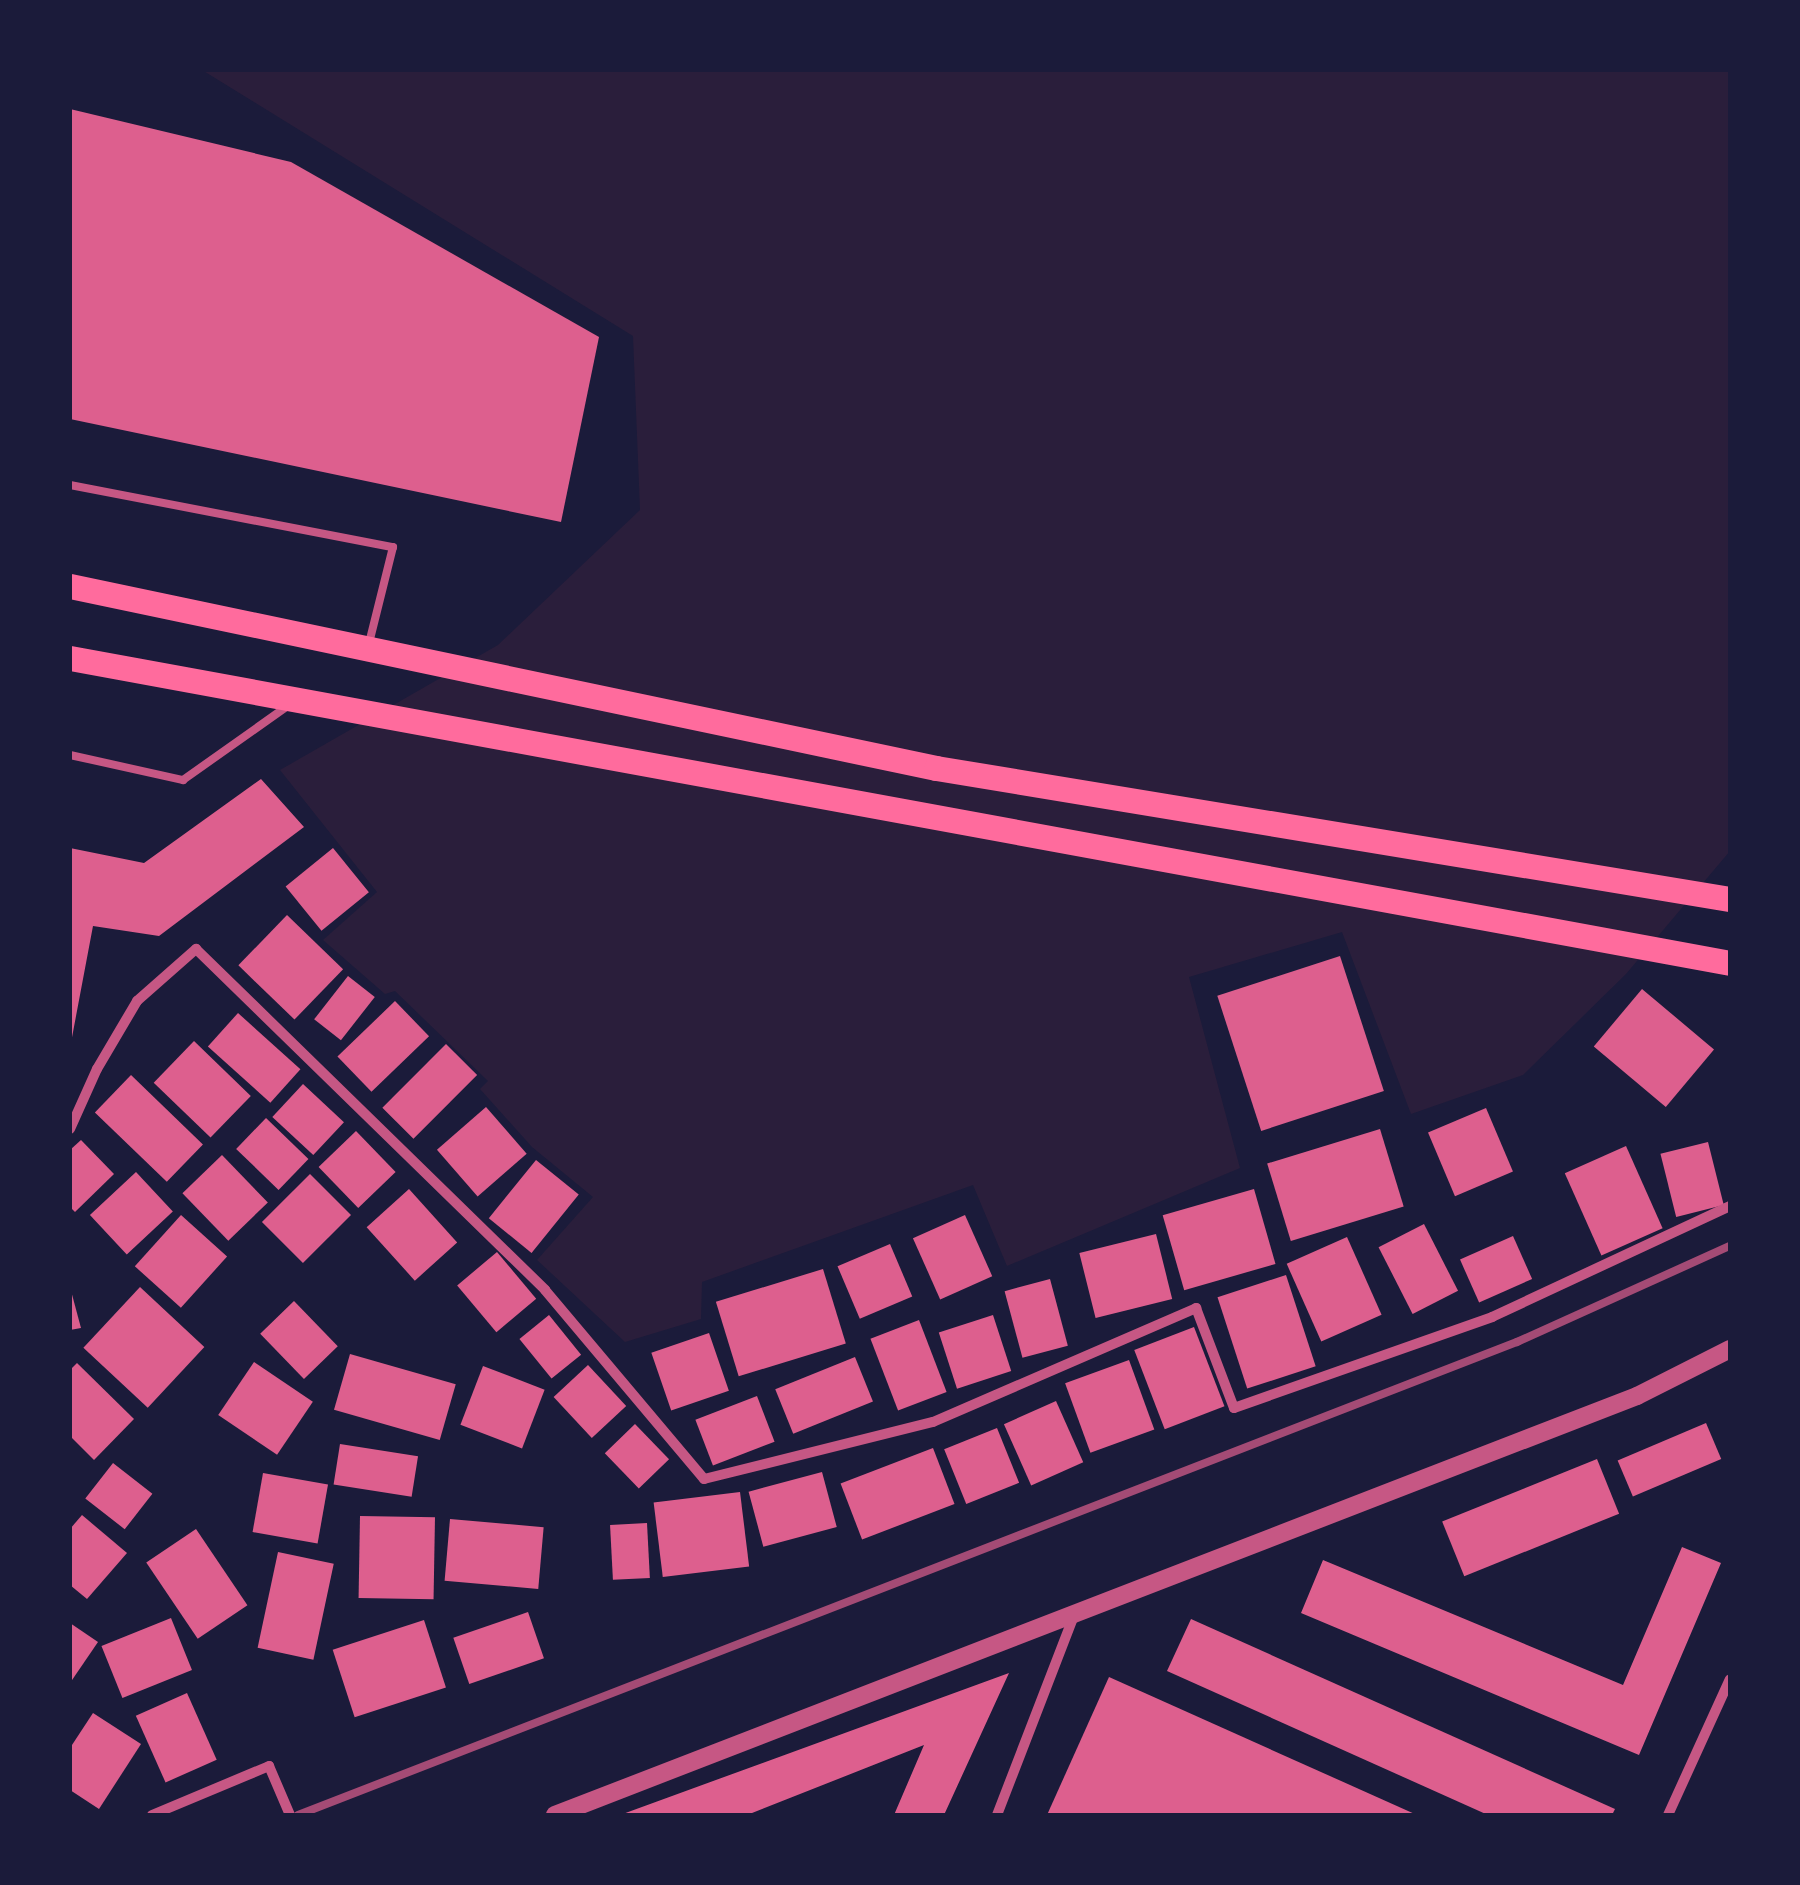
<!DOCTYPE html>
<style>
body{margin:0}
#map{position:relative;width:1800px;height:1885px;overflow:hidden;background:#1b1b3a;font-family:"Asap Condensed",sans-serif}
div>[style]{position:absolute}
.green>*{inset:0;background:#2a1e3b}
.building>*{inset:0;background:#dd5f8e;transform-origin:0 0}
.service>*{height:8px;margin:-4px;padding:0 4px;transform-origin:4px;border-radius:4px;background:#c65784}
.minor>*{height:10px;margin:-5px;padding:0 5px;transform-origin:5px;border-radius:5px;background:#c65784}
.tertiary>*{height:18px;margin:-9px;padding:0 9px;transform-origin:9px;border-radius:9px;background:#c65784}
.primary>*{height:25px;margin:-12.5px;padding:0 12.5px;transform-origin:12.5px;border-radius:12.5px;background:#ff6b9d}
.rail>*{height:8px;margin:-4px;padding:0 4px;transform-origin:4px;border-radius:4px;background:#a44b75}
span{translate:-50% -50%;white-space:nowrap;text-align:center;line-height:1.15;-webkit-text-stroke:9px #1b1b3a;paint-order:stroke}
.frame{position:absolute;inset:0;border:72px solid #1b1b3a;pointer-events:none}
</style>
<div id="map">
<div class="green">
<i style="clip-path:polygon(202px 70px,1730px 70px,1730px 851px,1626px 974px,1523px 1075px,1411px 1114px,1342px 932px,1189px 977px,1240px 1168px,1007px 1266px,973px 1185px,702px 1282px,701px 1319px,625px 1342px,537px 1260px,593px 1197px,532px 1147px,480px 1089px,488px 1081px,395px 991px,385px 994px,323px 940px,377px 892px,280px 770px,498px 645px,640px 510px,633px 336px)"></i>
</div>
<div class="building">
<i style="clip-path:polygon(70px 109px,291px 162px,599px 337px,561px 522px,70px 419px)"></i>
<i style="clip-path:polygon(261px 779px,304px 827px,159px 936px,93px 926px,70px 1048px,70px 848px,144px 863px)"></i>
<i style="left:333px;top:848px;width:57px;height:61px;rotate:51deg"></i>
<i style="left:287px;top:915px;width:78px;height:70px;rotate:44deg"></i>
<i style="left:1340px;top:956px;width:142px;height:129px;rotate:72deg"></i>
<i style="left:348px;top:976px;width:34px;height:55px;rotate:38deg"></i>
<i style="left:1642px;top:989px;width:94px;height:75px;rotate:40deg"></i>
<i style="left:395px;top:1001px;width:49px;height:80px;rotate:46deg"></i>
<i style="left:238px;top:1013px;width:84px;height:45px;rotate:42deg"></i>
<i style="left:194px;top:1041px;width:79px;height:58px;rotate:44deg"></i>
<i style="left:446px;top:1044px;width:44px;height:90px;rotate:45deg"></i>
<i style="left:131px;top:1075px;width:100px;height:52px;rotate:44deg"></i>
<i style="left:303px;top:1084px;width:56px;height:45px;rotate:43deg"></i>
<i style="left:486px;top:1107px;width:62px;height:65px;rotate:49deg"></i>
<i style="left:1486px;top:1108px;width:69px;height:63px;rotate:67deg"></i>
<i style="left:266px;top:1118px;width:59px;height:43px;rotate:44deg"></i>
<i style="left:1380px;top:1129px;width:81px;height:118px;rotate:73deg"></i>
<i style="left:356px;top:1131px;width:57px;height:52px;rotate:46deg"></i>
<i style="clip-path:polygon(81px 1140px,114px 1174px,75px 1212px,70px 1207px,70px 1150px)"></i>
<i style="left:1708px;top:1142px;width:65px;height:49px;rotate:76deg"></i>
<i style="left:1626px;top:1146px;width:90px;height:67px;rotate:66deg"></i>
<i style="left:222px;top:1155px;width:66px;height:55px;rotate:46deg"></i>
<i style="left:536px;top:1160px;width:55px;height:75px;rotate:39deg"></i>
<i style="left:136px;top:1172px;width:54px;height:63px;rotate:47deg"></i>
<i style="left:310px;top:1174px;width:58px;height:68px;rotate:45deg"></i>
<i style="left:409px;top:1189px;width:72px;height:57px;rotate:48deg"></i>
<i style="left:1254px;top:1189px;width:78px;height:95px;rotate:74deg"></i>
<i style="left:181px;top:1215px;width:62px;height:69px;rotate:42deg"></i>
<i style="left:965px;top:1215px;width:67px;height:57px;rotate:66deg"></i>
<i style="left:1424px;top:1224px;width:75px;height:51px;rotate:63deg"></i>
<i style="left:1156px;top:1234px;width:67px;height:79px;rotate:76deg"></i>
<i style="left:1513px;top:1236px;width:47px;height:58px;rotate:66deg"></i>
<i style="left:1347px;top:1237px;width:85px;height:66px;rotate:66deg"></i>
<i style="left:890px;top:1244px;width:57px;height:57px;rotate:67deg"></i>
<i style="left:497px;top:1252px;width:61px;height:52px;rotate:50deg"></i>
<i style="left:823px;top:1269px;width:78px;height:112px;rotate:73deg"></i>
<i style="left:1286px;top:1275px;width:96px;height:72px;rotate:72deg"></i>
<i style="left:1050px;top:1279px;width:69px;height:47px;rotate:75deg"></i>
<i style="clip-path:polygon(70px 1287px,81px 1328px,70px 1330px)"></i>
<i style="left:140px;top:1287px;width:88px;height:83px;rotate:43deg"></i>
<i style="left:294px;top:1301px;width:63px;height:47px;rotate:46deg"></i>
<i style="left:549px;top:1315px;width:51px;height:38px;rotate:51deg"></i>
<i style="left:993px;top:1315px;width:59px;height:57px;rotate:72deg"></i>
<i style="left:919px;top:1320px;width:77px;height:52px;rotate:69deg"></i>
<i style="left:1194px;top:1327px;width:85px;height:64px;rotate:69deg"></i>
<i style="left:709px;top:1333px;width:61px;height:61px;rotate:71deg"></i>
<i style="left:350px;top:1354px;width:110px;height:58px;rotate:16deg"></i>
<i style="left:855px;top:1357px;width:48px;height:86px;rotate:68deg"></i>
<i style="left:1129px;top:1360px;width:74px;height:68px;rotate:70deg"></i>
<i style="left:254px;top:1362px;width:71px;height:64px;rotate:34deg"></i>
<i style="clip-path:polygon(77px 1363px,134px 1419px,94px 1460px,70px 1436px,70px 1370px)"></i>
<i style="left:588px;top:1365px;width:56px;height:47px;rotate:47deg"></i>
<i style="left:483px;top:1366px;width:66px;height:63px;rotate:21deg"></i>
<i style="left:757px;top:1396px;width:49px;height:66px;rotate:69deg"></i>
<i style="left:1056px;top:1401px;width:67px;height:57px;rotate:66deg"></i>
<i style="left:1706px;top:1423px;width:39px;height:96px;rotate:67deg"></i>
<i style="left:635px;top:1424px;width:49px;height:42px;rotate:46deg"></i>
<i style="left:997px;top:1428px;width:59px;height:57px;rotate:68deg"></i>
<i style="left:340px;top:1444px;width:79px;height:41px;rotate:9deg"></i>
<i style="left:933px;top:1448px;width:60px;height:99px;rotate:69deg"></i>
<i style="left:1597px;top:1459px;width:59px;height:167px;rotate:68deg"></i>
<i style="left:113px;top:1463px;width:50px;height:45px;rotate:38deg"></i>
<i style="left:822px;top:1472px;width:57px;height:76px;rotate:75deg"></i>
<i style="left:263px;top:1473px;width:66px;height:60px;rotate:10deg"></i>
<i style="left:740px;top:1492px;width:75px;height:87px;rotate:83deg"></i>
<i style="clip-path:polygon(82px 1515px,127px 1553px,87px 1599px,70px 1585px,70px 1529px)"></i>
<i style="left:360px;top:1516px;width:75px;height:82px;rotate:1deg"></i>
<i style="left:450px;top:1519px;width:94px;height:62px;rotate:5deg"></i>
<i style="left:647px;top:1523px;width:55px;height:37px;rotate:87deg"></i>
<i style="left:196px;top:1529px;width:92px;height:60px;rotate:56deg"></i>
<i style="clip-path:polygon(1682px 1547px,1721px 1563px,1639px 1755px,1301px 1613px,1323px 1560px,1623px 1685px)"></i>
<i style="left:278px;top:1552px;width:57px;height:98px;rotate:12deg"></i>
<i style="left:528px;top:1612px;width:49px;height:79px;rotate:71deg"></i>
<i style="left:171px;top:1618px;width:56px;height:75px;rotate:68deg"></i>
<i style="clip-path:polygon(1191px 1619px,1615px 1809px,1612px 1815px,1488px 1815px,1167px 1671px)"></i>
<i style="left:424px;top:1620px;width:71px;height:96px;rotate:72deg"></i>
<i style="clip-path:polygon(70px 1623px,98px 1642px,70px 1683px)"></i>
<i style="clip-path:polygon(1009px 1673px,944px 1815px,894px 1815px,924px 1745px,747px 1815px,620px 1815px)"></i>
<i style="clip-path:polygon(1109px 1677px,1417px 1815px,1047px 1815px)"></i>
<i style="left:187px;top:1693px;width:73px;height:56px;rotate:66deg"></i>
<i style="clip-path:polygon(93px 1713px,141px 1744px,99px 1809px,70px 1790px,70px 1748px)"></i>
</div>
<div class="service">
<i style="left:70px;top:485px;width:329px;rotate:10.9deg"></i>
<i style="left:393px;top:547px;width:99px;rotate:104deg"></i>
<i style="left:70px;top:755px;width:116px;rotate:12.5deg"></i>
<i style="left:183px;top:780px;width:130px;rotate:-35.3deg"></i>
</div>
<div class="minor">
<i style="left:70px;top:1129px;width:66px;rotate:-65.8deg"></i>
<i style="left:97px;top:1069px;width:79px;rotate:-59.5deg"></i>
<i style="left:137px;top:1001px;width:79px;rotate:-41.4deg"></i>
<i style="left:196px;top:949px;width:488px;rotate:44.3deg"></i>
<i style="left:545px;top:1290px;width:247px;rotate:49.9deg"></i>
<i style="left:704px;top:1479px;width:236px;rotate:-14deg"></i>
<i style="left:933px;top:1422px;width:287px;rotate:-23.4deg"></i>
<i style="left:1196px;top:1308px;width:107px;rotate:69.2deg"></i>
<i style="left:1234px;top:1408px;width:274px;rotate:-19.4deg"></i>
<i style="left:1492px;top:1317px;width:263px;rotate:-25deg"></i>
<i style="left:152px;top:1815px;width:127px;rotate:-22.7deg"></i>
<i style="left:269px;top:1766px;width:53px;rotate:66.8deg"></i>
<i style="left:997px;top:1815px;width:214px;rotate:-68.9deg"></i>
<i style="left:1668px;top:1815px;width:149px;rotate:-65.5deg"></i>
</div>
<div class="tertiary">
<i style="left:555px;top:1815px;width:1160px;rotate:-21.17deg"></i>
<i style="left:1637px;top:1396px;width:104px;rotate:-26.8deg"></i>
</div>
<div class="primary">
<i style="left:70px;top:586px;width:885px;rotate:11.87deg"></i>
<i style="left:936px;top:768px;width:805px;rotate:9.37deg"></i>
<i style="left:70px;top:658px;width:1688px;rotate:10.41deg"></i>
</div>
<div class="rail">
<i style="left:298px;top:1815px;width:1308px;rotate:-21.21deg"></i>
<i style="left:1517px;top:1342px;width:234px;rotate:-24.3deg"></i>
</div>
<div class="frame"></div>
</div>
